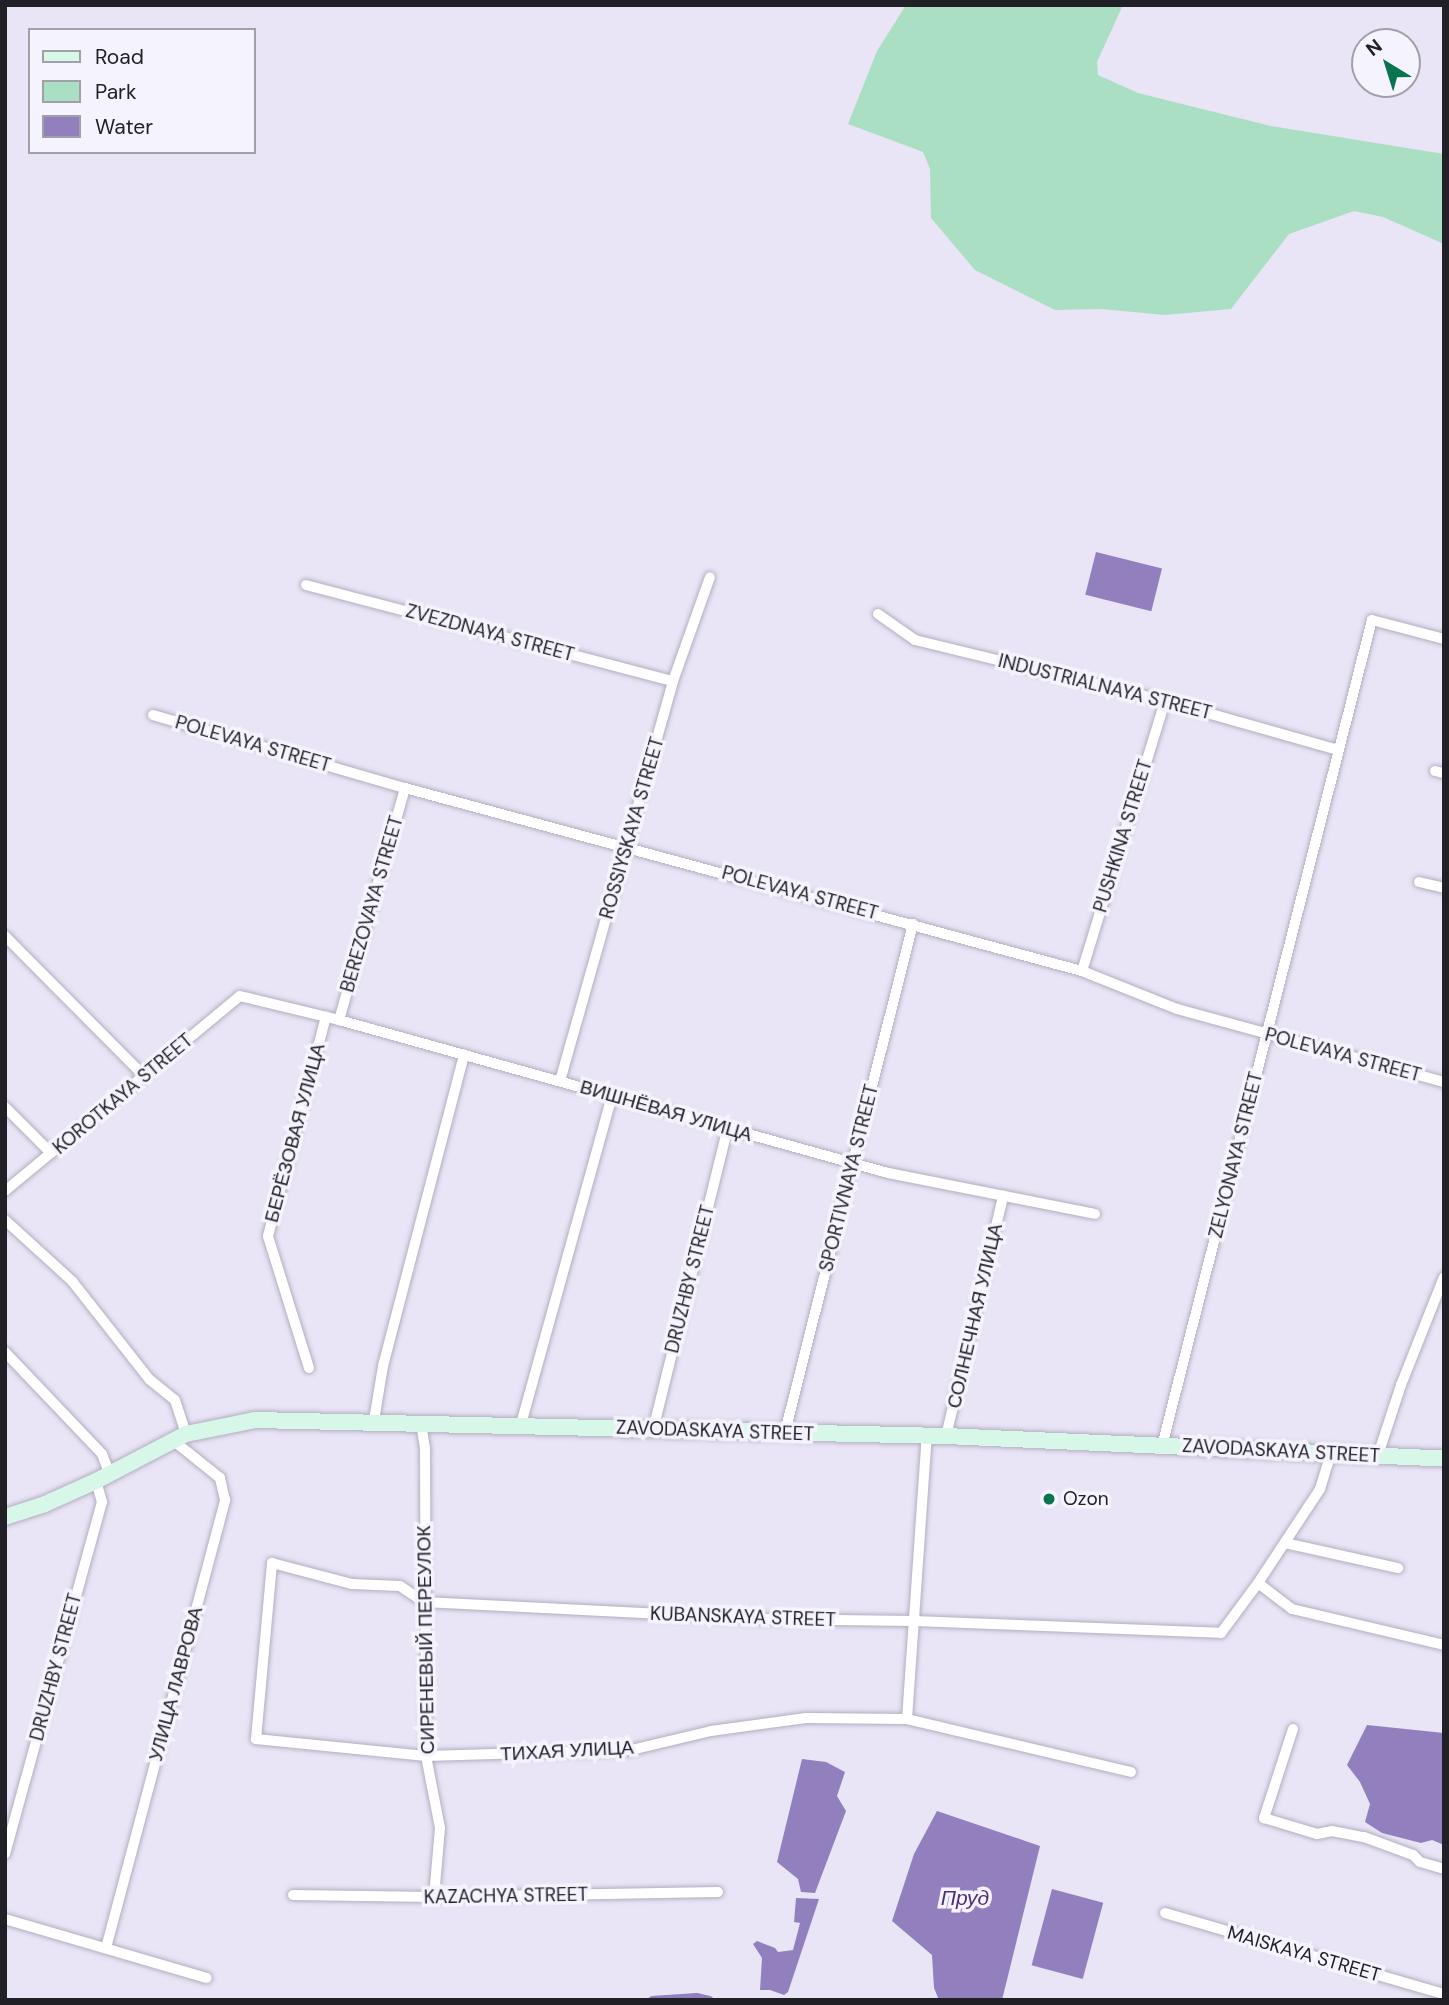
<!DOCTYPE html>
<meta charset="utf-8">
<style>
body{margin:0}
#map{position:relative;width:1449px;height:2005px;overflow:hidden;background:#e9e4f6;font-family:"DM Sans",sans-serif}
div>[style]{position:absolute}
.green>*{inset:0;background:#aadfc3}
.water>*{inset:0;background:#927fbe;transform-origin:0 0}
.canal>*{height:9px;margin:-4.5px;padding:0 4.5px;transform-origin:4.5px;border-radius:4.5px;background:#927fbe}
.roads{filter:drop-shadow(0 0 2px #b3aebf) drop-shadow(0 0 2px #b3aebf)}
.minor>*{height:10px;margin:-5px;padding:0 5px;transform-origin:5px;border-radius:5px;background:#fff}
.secondary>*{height:16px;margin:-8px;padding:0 8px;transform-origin:8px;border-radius:8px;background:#d7f8e8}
.dots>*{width:19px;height:19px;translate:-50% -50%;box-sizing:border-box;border:4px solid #f5f3fe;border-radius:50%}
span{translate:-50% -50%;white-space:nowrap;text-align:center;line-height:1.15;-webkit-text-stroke:7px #f5f3fe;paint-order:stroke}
.street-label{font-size:19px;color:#222027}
.poi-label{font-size:19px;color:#222027}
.left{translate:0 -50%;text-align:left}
.water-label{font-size:21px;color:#4c2e7b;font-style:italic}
.frame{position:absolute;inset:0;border:7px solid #222027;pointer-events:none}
.legend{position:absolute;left:28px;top:28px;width:228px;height:126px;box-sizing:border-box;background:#f5f3fe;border:2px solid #a19fa8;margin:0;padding:9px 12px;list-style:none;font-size:21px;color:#222027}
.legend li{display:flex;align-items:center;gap:14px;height:35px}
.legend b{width:35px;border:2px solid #a19fa8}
.north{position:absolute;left:1351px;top:28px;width:70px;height:70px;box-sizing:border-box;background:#f5f3fe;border:2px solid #a19fa8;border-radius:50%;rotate:322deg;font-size:19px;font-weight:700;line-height:28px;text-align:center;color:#222027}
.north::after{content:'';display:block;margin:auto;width:24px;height:32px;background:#09754e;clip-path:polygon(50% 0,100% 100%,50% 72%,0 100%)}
</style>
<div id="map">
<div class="green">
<i style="clip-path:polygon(906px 5px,1123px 5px,1097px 62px,1098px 75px,1138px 93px,1271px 126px,1444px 154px,1444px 244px,1383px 217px,1354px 211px,1289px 234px,1231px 309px,1165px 315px,1101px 309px,1055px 310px,975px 270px,931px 218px,930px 169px,923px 152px,848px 124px,877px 51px)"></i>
</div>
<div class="water">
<i style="left:1096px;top:552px;width:68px;height:44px;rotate:14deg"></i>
<i style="clip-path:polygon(1367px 1725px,1444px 1733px,1444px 1845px,1432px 1840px,1421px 1843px,1382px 1833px,1365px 1822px,1370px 1804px,1360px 1782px,1347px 1765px)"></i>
<i style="clip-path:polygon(802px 1759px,826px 1762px,845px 1772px,837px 1796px,846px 1811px,815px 1893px,801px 1892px,798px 1879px,777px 1862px)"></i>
<i style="clip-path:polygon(937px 1811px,1040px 1846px,1002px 2000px,939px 2000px,934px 1988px,932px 1955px,892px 1921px,914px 1854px)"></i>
<i style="left:1052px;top:1889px;width:53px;height:79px;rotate:15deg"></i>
<i style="clip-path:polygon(796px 1898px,819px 1899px,788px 1992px,784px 1995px,770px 1990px,760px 1990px,762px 1958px,753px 1944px,757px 1941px,775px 1948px,778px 1952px,793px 1950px,800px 1923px,794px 1922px)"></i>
</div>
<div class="canal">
<i style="left:652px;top:2000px;width:44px;rotate:-3.9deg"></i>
<i style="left:696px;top:1997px;width:13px;rotate:13deg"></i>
</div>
<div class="roads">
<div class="minor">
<i style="left:306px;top:585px;width:379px;rotate:14.7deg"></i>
<i style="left:878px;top:614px;width:45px;rotate:35.1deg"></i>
<i style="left:915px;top:640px;width:257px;rotate:13.7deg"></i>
<i style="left:1165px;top:701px;width:180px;rotate:15.8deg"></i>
<i style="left:153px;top:715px;width:262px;rotate:16.2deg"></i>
<i style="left:405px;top:788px;width:701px;rotate:15.13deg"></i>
<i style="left:1082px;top:971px;width:102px;rotate:21.8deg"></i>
<i style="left:1177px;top:1009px;width:277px;rotate:15.3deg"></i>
<i style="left:1435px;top:771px;width:9px;rotate:13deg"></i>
<i style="left:1419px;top:882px;width:26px;rotate:13deg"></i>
<i style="left:5px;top:936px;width:197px;rotate:45.2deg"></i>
<i style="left:1082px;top:971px;width:282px;rotate:-72.9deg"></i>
<i style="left:339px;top:1020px;width:241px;rotate:-74.1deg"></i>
<i style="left:560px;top:1081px;width:416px;rotate:-74.2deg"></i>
<i style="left:673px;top:681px;width:110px;rotate:-70.4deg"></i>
<i style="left:5px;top:1107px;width:65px;rotate:45deg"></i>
<i style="left:5px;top:1191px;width:305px;rotate:-39.7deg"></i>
<i style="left:240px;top:996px;width:102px;rotate:13.6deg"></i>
<i style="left:339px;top:1020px;width:570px;rotate:15.57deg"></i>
<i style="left:888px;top:1173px;width:211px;rotate:11.2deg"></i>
<i style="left:5px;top:1220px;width:91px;rotate:42.3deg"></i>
<i style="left:72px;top:1281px;width:125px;rotate:51.8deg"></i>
<i style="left:149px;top:1379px;width:33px;rotate:39deg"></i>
<i style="left:175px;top:1400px;width:36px;rotate:72deg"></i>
<i style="left:5px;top:1352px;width:141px;rotate:46.4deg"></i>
<i style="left:102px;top:1454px;width:19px;rotate:69deg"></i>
<i style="left:309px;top:1368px;width:138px;rotate:-107.3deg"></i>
<i style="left:268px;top:1236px;width:227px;rotate:-75.2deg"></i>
<i style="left:374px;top:1420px;width:55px;rotate:-80.5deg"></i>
<i style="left:383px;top:1366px;width:322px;rotate:-75.4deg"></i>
<i style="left:421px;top:1423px;width:25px;rotate:81deg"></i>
<i style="left:425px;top:1448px;width:308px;rotate:89.8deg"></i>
<i style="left:426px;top:1756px;width:73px;rotate:79deg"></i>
<i style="left:440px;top:1828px;width:69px;rotate:95deg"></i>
<i style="left:521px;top:1424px;width:340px;rotate:-74.5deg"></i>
<i style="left:653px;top:1430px;width:311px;rotate:-76.1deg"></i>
<i style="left:785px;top:1432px;width:524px;rotate:-75.86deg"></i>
<i style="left:946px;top:1436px;width:247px;rotate:-76.6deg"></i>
<i style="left:1162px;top:1446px;width:852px;rotate:-75.74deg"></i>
<i style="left:1372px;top:620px;width:74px;rotate:14.8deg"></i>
<i style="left:1378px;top:1455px;width:74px;rotate:-71.8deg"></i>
<i style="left:1401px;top:1385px;width:116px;rotate:-68.3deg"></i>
<i style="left:1285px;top:1543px;width:116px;rotate:12.5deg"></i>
<i style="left:1258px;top:1583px;width:43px;rotate:37.4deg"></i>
<i style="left:1292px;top:1609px;width:156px;rotate:13.3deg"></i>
<i style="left:907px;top:1719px;width:284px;rotate:-86deg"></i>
<i style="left:1293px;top:1729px;width:94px;rotate:108deg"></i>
<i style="left:1264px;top:1818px;width:55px;rotate:16.8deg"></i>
<i style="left:1317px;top:1834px;width:15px;rotate:-11deg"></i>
<i style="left:1332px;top:1831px;width:33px;rotate:11deg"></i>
<i style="left:1364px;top:1837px;width:52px;rotate:20.2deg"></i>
<i style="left:1413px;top:1855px;width:10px;rotate:45deg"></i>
<i style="left:1420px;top:1862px;width:25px;rotate:16deg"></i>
<i style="left:1131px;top:1772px;width:230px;rotate:-166.7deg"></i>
<i style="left:907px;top:1719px;width:101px;rotate:-179.4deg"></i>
<i style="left:806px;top:1718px;width:96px;rotate:172.2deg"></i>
<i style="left:711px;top:1731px;width:82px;rotate:166.6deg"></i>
<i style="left:631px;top:1750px;width:205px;rotate:178.3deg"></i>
<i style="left:426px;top:1756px;width:171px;rotate:-174.3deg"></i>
<i style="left:256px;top:1739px;width:177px;rotate:-84.8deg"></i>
<i style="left:272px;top:1563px;width:83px;rotate:14.7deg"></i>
<i style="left:352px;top:1584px;width:48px;rotate:2.4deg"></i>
<i style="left:400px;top:1586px;width:29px;rotate:34deg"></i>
<i style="left:424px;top:1602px;width:333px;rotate:2.9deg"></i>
<i style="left:757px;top:1619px;width:156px;rotate:0.7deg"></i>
<i style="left:913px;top:1621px;width:308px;rotate:2.2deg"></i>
<i style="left:1221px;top:1633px;width:62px;rotate:-53.5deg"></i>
<i style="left:1258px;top:1583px;width:113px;rotate:-56.6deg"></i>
<i style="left:1320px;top:1489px;width:34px;rotate:-73deg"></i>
<i style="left:5px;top:1854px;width:365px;rotate:-74.6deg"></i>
<i style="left:102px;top:1502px;width:22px;rotate:-106deg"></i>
<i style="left:293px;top:1895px;width:141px;rotate:0.8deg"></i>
<i style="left:434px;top:1897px;width:284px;rotate:-1deg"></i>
<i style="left:1165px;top:1913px;width:291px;rotate:16.2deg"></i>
<i style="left:5px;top:1919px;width:210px;rotate:16.3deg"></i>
<i style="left:106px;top:1948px;width:464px;rotate:-75.1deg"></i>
<i style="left:225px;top:1500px;width:23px;rotate:-103deg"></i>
<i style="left:220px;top:1478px;width:59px;rotate:-141.2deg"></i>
</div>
<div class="secondary">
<i style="left:5px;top:1517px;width:42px;rotate:-18deg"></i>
<i style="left:45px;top:1504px;width:56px;rotate:-24.3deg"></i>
<i style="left:96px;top:1481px;width:102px;rotate:-27.6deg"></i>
<i style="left:186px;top:1434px;width:70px;rotate:-11.5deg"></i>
<i style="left:255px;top:1420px;width:691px;rotate:1.33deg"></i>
<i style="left:946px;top:1436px;width:499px;rotate:2.6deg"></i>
</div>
</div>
<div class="dots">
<i style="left:1049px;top:1499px;background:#09754e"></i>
</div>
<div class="street-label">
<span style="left:490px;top:633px;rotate:15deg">ZVEZDNAYA STREET</span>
<span style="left:1105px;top:687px;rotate:14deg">INDUSTRIALNAYA STREET</span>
<span style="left:253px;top:744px;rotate:16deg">POLEVAYA STREET</span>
<span style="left:632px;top:828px;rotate:-74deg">ROSSIYSKAYA STREET</span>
<span style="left:1123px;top:836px;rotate:-73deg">PUSHKINA STREET</span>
<span style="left:800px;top:893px;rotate:15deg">POLEVAYA STREET</span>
<span style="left:372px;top:904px;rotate:-74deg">BEREZOVAYA STREET</span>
<span style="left:1343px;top:1055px;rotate:15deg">POLEVAYA STREET</span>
<span style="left:123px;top:1094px;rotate:-40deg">KOROTKAYA STREET</span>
<span style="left:666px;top:1111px;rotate:16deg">ВИШНЁВАЯ УЛИЦА</span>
<span style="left:295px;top:1133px;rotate:-75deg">БЕРЁЗОВАЯ УЛИЦА</span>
<span style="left:1236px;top:1155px;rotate:-76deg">ZELYONAYA STREET</span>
<span style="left:849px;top:1178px;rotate:-76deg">SPORTIVNAYA STREET</span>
<span style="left:690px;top:1279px;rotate:-76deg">DRUZHBY STREET</span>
<span style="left:975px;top:1316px;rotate:-77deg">СОЛНЕЧНАЯ УЛИЦА</span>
<span style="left:715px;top:1431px;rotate:2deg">ZAVODASKAYA STREET</span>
<span style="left:1281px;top:1451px;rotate:3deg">ZAVODASKAYA STREET</span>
<span style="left:743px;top:1617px;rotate:2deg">KUBANSKAYA STREET</span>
<span style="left:426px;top:1640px;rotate:-91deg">СИРЕНЕВЫЙ ПЕРЕУЛОК</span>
<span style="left:56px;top:1667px;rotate:-75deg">DRUZHBY STREET</span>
<span style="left:176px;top:1684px;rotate:-75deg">УЛИЦА ЛАВРОВА</span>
<span style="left:567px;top:1751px;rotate:-3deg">ТИХАЯ УЛИЦА</span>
<span style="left:506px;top:1896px;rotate:-1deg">KAZACHYA STREET</span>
<span style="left:1304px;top:1954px;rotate:16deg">MAISKAYA STREET</span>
</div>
<div class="poi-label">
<span class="left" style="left:1063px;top:1499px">Ozon</span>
</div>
<div class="water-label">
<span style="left:965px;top:1898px">Пруд</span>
</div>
<div class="frame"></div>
<ul class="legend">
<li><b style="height:9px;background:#d7f8e8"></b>Road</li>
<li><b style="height:19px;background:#aadfc3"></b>Park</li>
<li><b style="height:19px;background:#927fbe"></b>Water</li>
</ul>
<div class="north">N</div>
</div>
